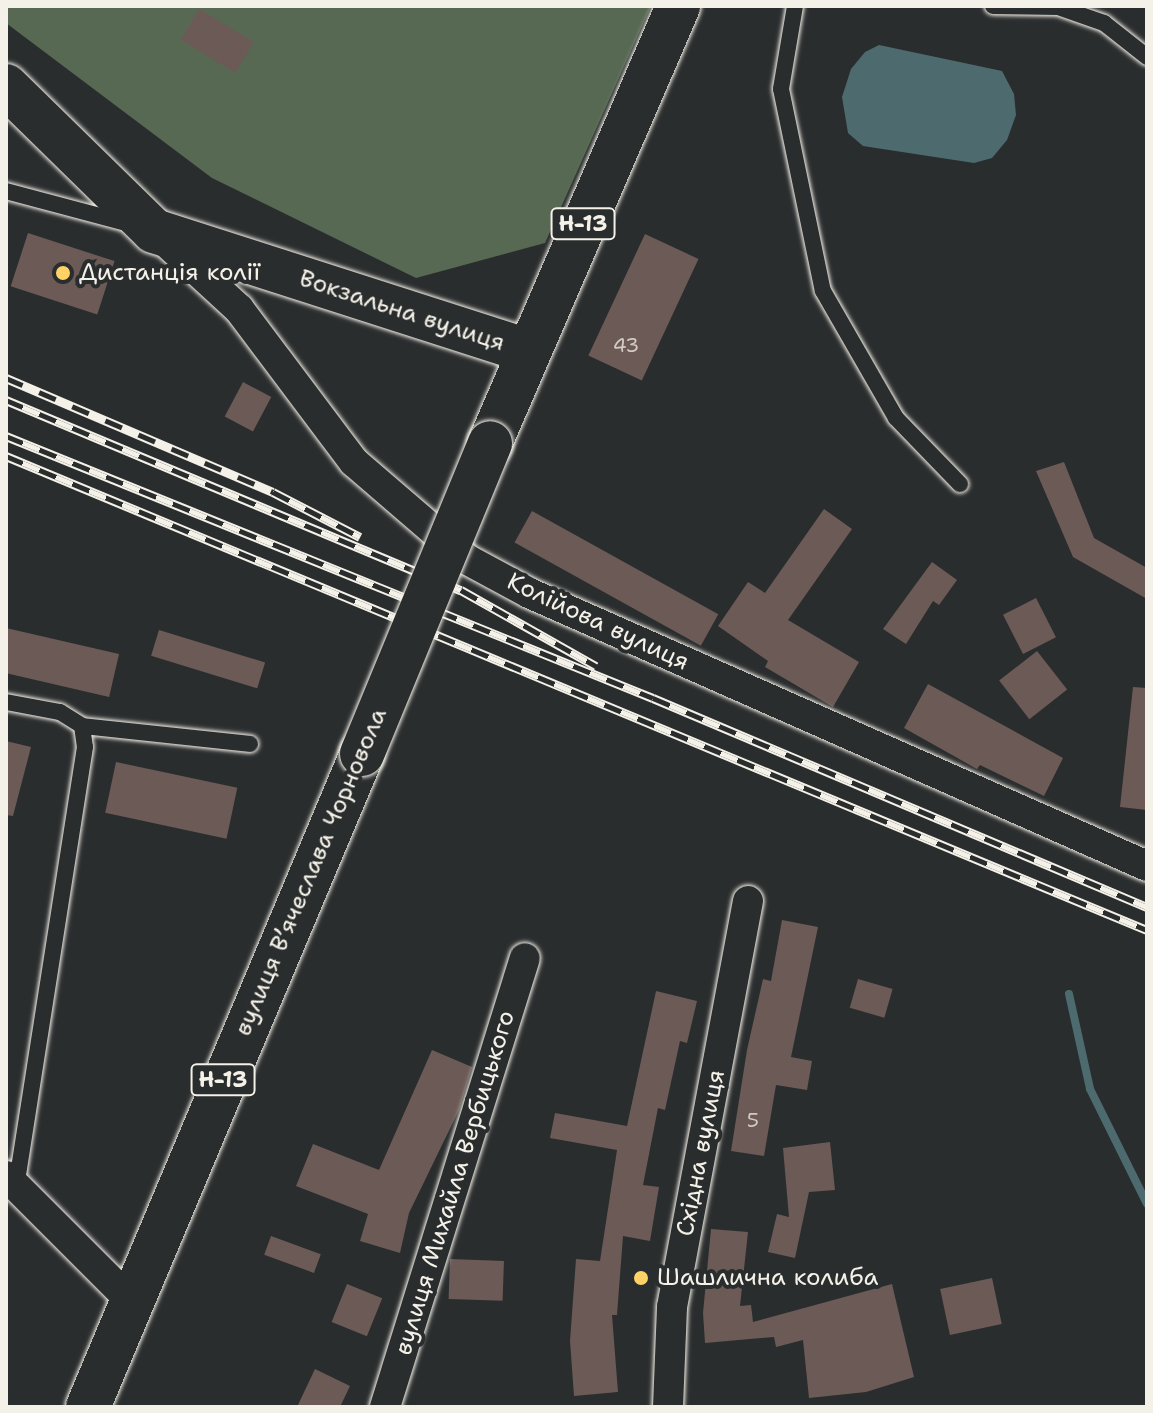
<!DOCTYPE html>
<meta charset="utf-8">
<style>
body{margin:0}
#map{position:relative;width:1153px;height:1413px;overflow:hidden;background:#2a2d2e;font-family:"Shantell Sans",sans-serif}
div>[style]{position:absolute}
.green>*{inset:0;background:#576953}
.water>*{inset:0;background:#4d6b6f}
.stream>*{height:8px;margin:-4px;padding:0 4px;transform-origin:4px;border-radius:4px;background:#4d6b6f}
.building>*{inset:0;background:#6c5a57;transform-origin:0 0}
.roads{filter:drop-shadow(0 0 2px #f4f1e8) drop-shadow(0 0 2px #f4f1e8)}
.lane>*{height:16px;margin:-8px;padding:0 8px;transform-origin:8px;border-radius:8px;background:#2a2d2e}
.street>*{height:30px;margin:-15px;padding:0 15px;transform-origin:15px;border-radius:15px;background:#2a2d2e}
.secondary>*{height:44px;margin:-22px;padding:0 22px;transform-origin:22px;border-radius:22px;background:#2a2d2e}
.primary>*{height:44px;margin:-22px;padding:0 22px;transform-origin:22px;border-radius:22px;background:#2a2d2e}
.rail>*{height:9px;margin-top:-4.5px;transform-origin:0;background:repeating-linear-gradient(90deg,#2a2d2e 0 18px,#f4f1e8 0 36px);box-sizing:border-box;border-block:2px solid #f4f1e8}
.bridges{filter:drop-shadow(0 0 2px #f4f1e8) drop-shadow(0 0 2px #f4f1e8)}
.primary-bridge>*{height:44px;margin:-22px;padding:0 22px;transform-origin:22px;border-radius:22px;background:#2a2d2e}
.dots>*{width:22px;height:22px;translate:-50% -50%;box-sizing:border-box;border:4px solid #2a2d2e;border-radius:50%}
span{translate:-50% -50%;white-space:nowrap;text-align:center;line-height:1.15;-webkit-text-stroke:8px #2a2d2e;paint-order:stroke}
.number-label{font-size:20px;color:#d2cbc4}
.number-label span{-webkit-text-stroke-width:0}
.shield-label span{padding:2px 6px;background:#2a2d2e;border:2px solid;border-radius:6px;-webkit-text-stroke-width:0}
.shield-label{font-size:22px;color:#f4f1e8;font-weight:700}
.poi-label{font-size:24px;color:#f4f1e8}
.left{translate:0 -50%;text-align:left}
.street-label{font-size:24px;color:#f4f1e8}
.frame{position:absolute;inset:0;border:8px solid #f4f1e8;pointer-events:none}
</style>
<div id="map">
<div class="green">
<i style="clip-path:polygon(6px 6px,651px 6px,545px 243px,416px 278px,212px 178px,6px 23px)"></i>
</div>
<div class="water">
<i style="clip-path:polygon(879px 45px,1002px 71px,1014px 94px,1016px 115px,1007px 140px,992px 158px,974px 163px,863px 146px,848px 133px,842px 97px,851px 69px,865px 52px)"></i>
</div>
<div class="stream">
<i style="left:1069px;top:994px;width:97px;rotate:77.5deg"></i>
<i style="left:1090px;top:1089px;width:128px;rotate:63.6deg"></i>
</div>
<div class="building">
<i style="left:199px;top:9px;width:64px;height:36px;rotate:31deg"></i>
<i style="left:28px;top:233px;width:91px;height:56px;rotate:18deg"></i>
<i style="left:645px;top:234px;width:59px;height:134px;rotate:25deg"></i>
<i style="left:243px;top:382px;width:32px;height:39px;rotate:28deg"></i>
<i style="clip-path:polygon(1064px 462px,1094px 538px,1147px 568px,1147px 599px,1073px 557px,1036px 471px)"></i>
<i style="clip-path:polygon(824px 509px,852px 529px,788px 620px,859px 662px,833px 707px,765px 667px,768px 661px,718px 626px,748px 582px,765px 593px)"></i>
<i style="left:532px;top:511px;width:213px;height:36px;rotate:29deg"></i>
<i style="clip-path:polygon(932px 562px,957px 580px,939px 605px,933px 601px,906px 644px,883px 629px)"></i>
<i style="left:1036px;top:598px;width:44px;height:37px;rotate:63deg"></i>
<i style="left:6px;top:628px;width:116px;height:44px;rotate:13deg"></i>
<i style="left:159px;top:630px;width:111px;height:27px;rotate:17deg"></i>
<i style="left:1037px;top:651px;width:49px;height:48px;rotate:52deg"></i>
<i style="clip-path:polygon(928px 684px,1063px 758px,1044px 796px,980px 765px,977px 769px,904px 728px)"></i>
<i style="clip-path:polygon(1133px 687px,1147px 688px,1147px 810px,1120px 807px)"></i>
<i style="clip-path:polygon(6px 741px,31px 747px,13px 816px,6px 815px)"></i>
<i style="left:116px;top:762px;width:124px;height:52px;rotate:12deg"></i>
<i style="clip-path:polygon(782px 920px,818px 927px,791px 1057px,812px 1061px,807px 1090px,776px 1085px,764px 1156px,731px 1151px,747px 1050px,763px 979px,771px 981px)"></i>
<i style="left:858px;top:979px;width:36px;height:30px;rotate:16deg"></i>
<i style="clip-path:polygon(656px 991px,697px 1001px,687px 1043px,680px 1041px,665px 1110px,658px 1108px,643px 1185px,659px 1187px,650px 1241px,623px 1236px,617px 1315px,612px 1315px,618px 1392px,574px 1396px,570px 1341px,576px 1259px,600px 1261px,617px 1150px,550px 1138px,555px 1113px,627px 1126px)"></i>
<i style="clip-path:polygon(432px 1050px,472px 1067px,459px 1110px,409px 1213px,400px 1253px,360px 1241px,368px 1214px,296px 1186px,313px 1144px,379px 1170px)"></i>
<i style="clip-path:polygon(830px 1142px,835px 1190px,809px 1192px,795px 1258px,768px 1252px,777px 1214px,789px 1217px,783px 1148px)"></i>
<i style="clip-path:polygon(711px 1229px,748px 1232px,740px 1306px,751px 1305px,753px 1322px,892px 1284px,914px 1377px,866px 1392px,809px 1398px,803px 1340px,776px 1347px,774px 1337px,705px 1343px,703px 1313px)"></i>
<i style="left:271px;top:1236px;width:53px;height:20px;rotate:20deg"></i>
<i style="left:450px;top:1259px;width:54px;height:40px;rotate:2deg"></i>
<i style="left:992px;top:1278px;width:47px;height:53px;rotate:78deg"></i>
<i style="left:347px;top:1284px;width:38px;height:41px;rotate:22deg"></i>
<i style="clip-path:polygon(315px 1369px,350px 1386px,340px 1407px,297px 1407px)"></i>
</div>
<div class="roads">
<div class="lane">
<i style="left:795px;top:6px;width:84px;rotate:99.6deg"></i>
<i style="left:781px;top:89px;width:206px;rotate:78.3deg"></i>
<i style="left:823px;top:291px;width:146px;rotate:60.1deg"></i>
<i style="left:896px;top:418px;width:92px;rotate:45.9deg"></i>
<i style="left:993px;top:6px;width:65px;rotate:0.9deg"></i>
<i style="left:1058px;top:7px;width:49px;rotate:19.2deg"></i>
<i style="left:1104px;top:23px;width:55px;rotate:38.3deg"></i>
<i style="left:6px;top:191px;width:128px;rotate:14.9deg"></i>
<i style="left:6px;top:702px;width:55px;rotate:10.5deg"></i>
<i style="left:60px;top:712px;width:26px;rotate:32deg"></i>
<i style="left:82px;top:726px;width:21px;rotate:82deg"></i>
<i style="left:85px;top:747px;width:444px;rotate:98.9deg"></i>
<i style="left:82px;top:726px;width:169px;rotate:6.1deg"></i>
</div>
<div class="street">
<i style="left:165px;top:241px;width:100px;rotate:42.6deg"></i>
<i style="left:239px;top:309px;width:191px;rotate:53.1deg"></i>
<i style="left:354px;top:462px;width:150px;rotate:40.7deg"></i>
<i style="left:468px;top:560px;width:69px;rotate:28.4deg"></i>
<i style="left:529px;top:593px;width:676px;rotate:23.83deg"></i>
<i style="left:6px;top:1176px;width:174px;rotate:45deg"></i>
<i style="left:385px;top:1407px;width:470px;rotate:-72.7deg"></i>
<i style="left:668px;top:1407px;width:100px;rotate:-87.7deg"></i>
<i style="left:672px;top:1307px;width:413px;rotate:-79.4deg"></i>
</div>
<div class="secondary">
<i style="left:6px;top:86px;width:207px;rotate:44.4deg"></i>
<i style="left:154px;top:231px;width:392px;rotate:17.8deg"></i>
</div>
<div class="primary">
<i style="left:490px;top:443px;width:476px;rotate:-66.7deg"></i>
<i style="left:88px;top:1407px;width:708px;rotate:-67.24deg"></i>
</div>
</div>
<div class="rail">
<i style="left:6px;top:378px;width:290px;rotate:23.1deg"></i>
<i style="left:273px;top:492px;width:98px;rotate:27.3deg"></i>
<i style="left:6px;top:400px;width:493px;rotate:22.7deg"></i>
<i style="left:461px;top:590px;width:155px;rotate:29.4deg"></i>
<i style="left:6px;top:436px;width:698px;rotate:22.05deg"></i>
<i style="left:653px;top:698px;width:536px;rotate:22.93deg"></i>
<i style="left:6px;top:456px;width:1236px;rotate:22.56deg"></i>
</div>
<div class="bridges">
<div class="primary-bridge">
<i style="left:362px;top:754px;width:336px;rotate:-67.6deg"></i>
</div>
</div>
<div class="dots">
<i style="left:63px;top:273px;background:#ffd166"></i>
<i style="left:641px;top:1278px;background:#ffd166"></i>
</div>
<div class="number-label">
<span style="left:626px;top:345px">43</span>
<span style="left:753px;top:1120px">5</span>
</div>
<div class="shield-label">
<span style="left:583px;top:224px">Н-13</span>
<span style="left:223px;top:1080px">Н-13</span>
</div>
<div class="poi-label">
<span class="left" style="left:79px;top:273px">Дистанція колії</span>
<span class="left" style="left:657px;top:1278px">Шашлична колиба</span>
</div>
<div class="street-label">
<span style="left:402px;top:311px;rotate:18deg">Вокзальна вулиця</span>
<span style="left:598px;top:622px;rotate:25deg">Колійова вулиця</span>
<span style="left:311px;top:872px;rotate:-67deg">вулиця Вʼячеслава Чорновола</span>
<span style="left:701px;top:1153px;rotate:-79deg">Східна вулиця</span>
<span style="left:455px;top:1183px;rotate:-73deg">вулиця Михайла Вербицького</span>
</div>
<div class="frame"></div>
</div>
